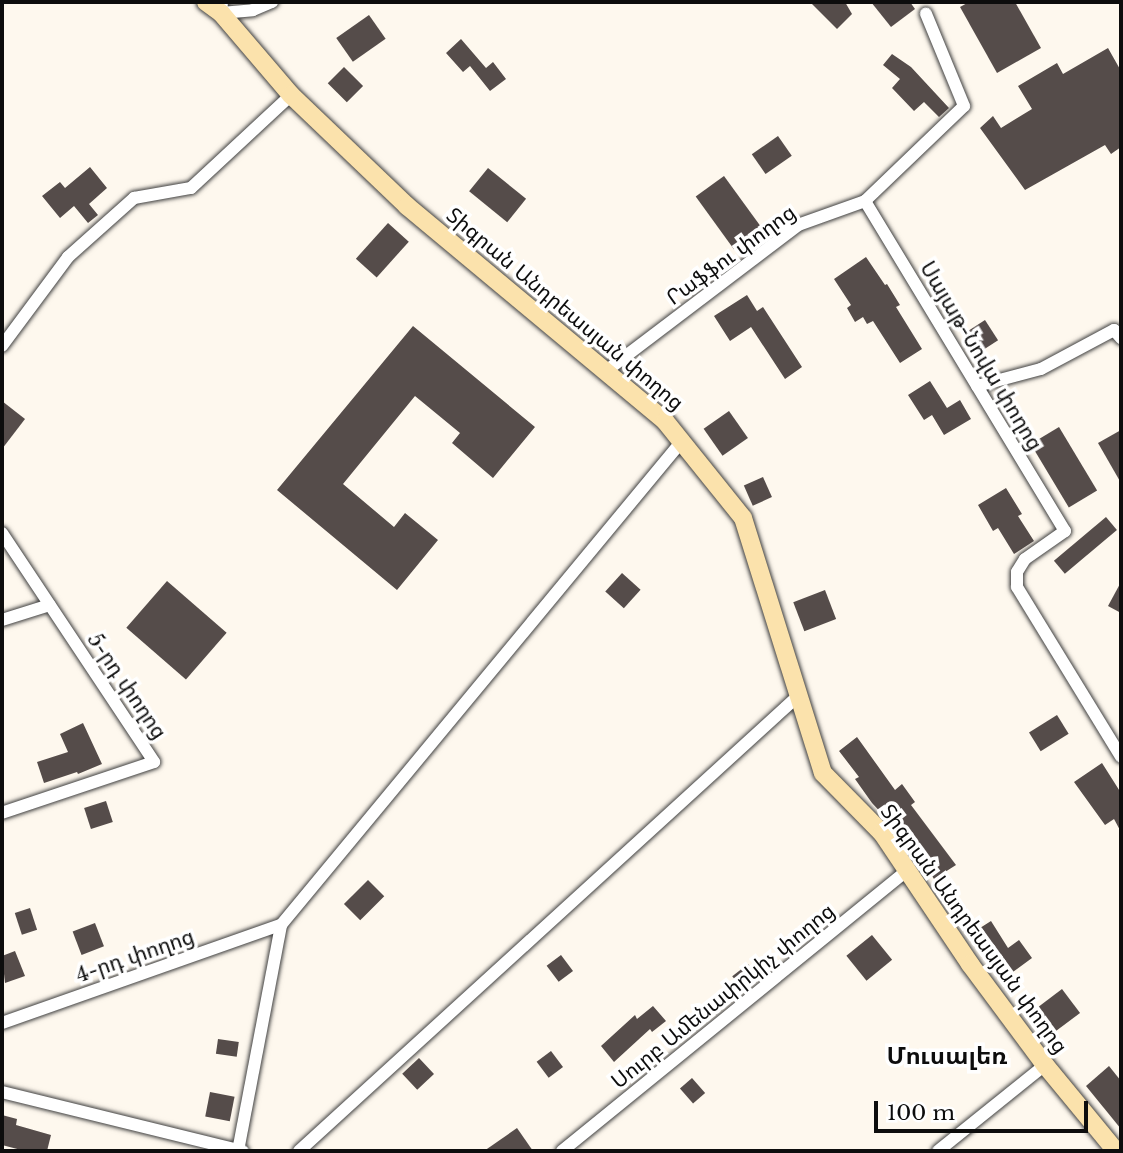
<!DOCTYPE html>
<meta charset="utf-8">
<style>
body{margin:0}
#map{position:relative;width:1123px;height:1153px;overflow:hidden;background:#fef8ee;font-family:"Libre Baskerville","Noto Sans Armenian",serif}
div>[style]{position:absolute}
.building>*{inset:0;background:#554c4a;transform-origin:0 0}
.roads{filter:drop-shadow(0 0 2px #404040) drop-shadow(0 0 2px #404040)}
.minor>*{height:12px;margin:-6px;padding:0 6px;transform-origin:6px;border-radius:6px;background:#fff}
.secondary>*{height:18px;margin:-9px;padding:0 9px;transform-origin:9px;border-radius:9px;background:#fbe2ac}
span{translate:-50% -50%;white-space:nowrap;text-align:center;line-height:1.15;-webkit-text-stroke:7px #fff;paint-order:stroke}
.street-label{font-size:21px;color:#0d0d0d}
.quarter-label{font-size:24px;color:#0d0d0d;font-weight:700}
.frame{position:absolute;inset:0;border:4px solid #0d0d0d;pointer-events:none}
.scale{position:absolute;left:874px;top:1101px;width:214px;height:32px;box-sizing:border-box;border:4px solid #0d0d0d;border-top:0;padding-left:9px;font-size:21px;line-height:24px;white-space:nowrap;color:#0d0d0d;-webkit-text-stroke:5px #fff;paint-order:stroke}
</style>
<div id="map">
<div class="building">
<i style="clip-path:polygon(810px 2px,845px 2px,852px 14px,837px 29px)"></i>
<i style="clip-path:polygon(871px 2px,910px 2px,915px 9px,891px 27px)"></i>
<i style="clip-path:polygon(969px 2px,1015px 2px,1041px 48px,997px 73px,960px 7px)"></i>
<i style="left:369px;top:15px;width:29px;height:40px;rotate:55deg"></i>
<i style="clip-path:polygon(461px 39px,486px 68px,493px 62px,506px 79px,490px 91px,470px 66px,463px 72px,446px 53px)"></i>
<i style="clip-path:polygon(1108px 48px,1121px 71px,1121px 147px,1111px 154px,1105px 145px,1025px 190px,980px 128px,993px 116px,1001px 128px,1032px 109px,1018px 86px,1057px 63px,1063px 74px)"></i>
<i style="clip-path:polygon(892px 54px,911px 67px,949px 108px,939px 117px,924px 102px,914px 111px,892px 88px,900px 79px,883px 65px)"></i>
<i style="left:344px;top:67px;width:27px;height:23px;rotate:45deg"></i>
<i style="left:778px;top:136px;width:24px;height:32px;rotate:55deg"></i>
<i style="clip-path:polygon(90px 167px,107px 188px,89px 204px,98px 215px,88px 223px,74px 206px,60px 218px,42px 196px,60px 182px,65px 188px)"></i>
<i style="left:488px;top:168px;width:49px;height:30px;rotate:39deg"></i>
<i style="left:724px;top:176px;width:65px;height:35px;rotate:54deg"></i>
<i style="left:388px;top:223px;width:28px;height:48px;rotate:42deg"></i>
<i style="clip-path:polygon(866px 257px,885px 285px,887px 284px,900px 305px,896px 307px,922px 349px,900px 363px,873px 321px,867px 324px,863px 317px,855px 322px,847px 308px,851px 305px,834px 279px)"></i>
<i style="clip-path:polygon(747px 295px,757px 311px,763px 307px,802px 367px,785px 379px,751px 327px,730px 341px,714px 316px)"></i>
<i style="left:985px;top:320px;width:24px;height:23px;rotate:57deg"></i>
<i style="clip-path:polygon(413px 326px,535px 427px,493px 478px,452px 443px,460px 433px,415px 396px,343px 484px,394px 527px,405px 513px,438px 540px,397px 590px,277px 490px)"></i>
<i style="clip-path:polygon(930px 381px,947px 408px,960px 400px,971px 419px,944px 435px,932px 415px,924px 420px,908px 395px)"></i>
<i style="clip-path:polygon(2px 401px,25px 419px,2px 449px)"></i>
<i style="left:729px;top:411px;width:33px;height:31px;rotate:55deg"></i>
<i style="left:1059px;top:427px;width:74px;height:33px;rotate:59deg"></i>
<i style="clip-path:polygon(1121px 430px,1121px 483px,1098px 443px)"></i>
<i style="left:763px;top:477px;width:22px;height:21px;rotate:66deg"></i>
<i style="clip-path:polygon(1006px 488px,1022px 514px,1018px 516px,1034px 541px,1014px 554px,998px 528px,993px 531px,978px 505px)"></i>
<i style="left:1106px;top:517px;width:17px;height:68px;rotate:50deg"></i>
<i style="left:622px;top:573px;width:25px;height:25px;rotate:42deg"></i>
<i style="left:167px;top:581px;width:79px;height:62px;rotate:41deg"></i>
<i style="clip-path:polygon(1121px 582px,1121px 613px,1108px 606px)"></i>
<i style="left:825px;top:590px;width:31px;height:34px;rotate:69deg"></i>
<i style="left:1057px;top:715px;width:22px;height:33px;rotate:58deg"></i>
<i style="clip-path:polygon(83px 723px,102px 764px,78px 774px,77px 772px,44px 783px,37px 762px,68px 752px,60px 734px)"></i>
<i style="clip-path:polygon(857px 737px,895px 790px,902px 784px,915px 802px,911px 805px,956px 865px,934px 879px,915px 849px,872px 803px,855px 779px,859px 777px,839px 751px)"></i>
<i style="clip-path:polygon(1102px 763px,1121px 793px,1121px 832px,1114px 819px,1105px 825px,1074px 782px)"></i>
<i style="left:106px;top:801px;width:22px;height:23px;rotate:72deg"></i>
<i style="left:368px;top:880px;width:23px;height:34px;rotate:45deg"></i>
<i style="left:30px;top:908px;width:23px;height:16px;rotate:72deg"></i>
<i style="clip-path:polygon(991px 921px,1008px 948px,1019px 940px,1032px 958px,1002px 980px,969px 935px)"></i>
<i style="left:95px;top:923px;width:25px;height:24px;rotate:69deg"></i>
<i style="left:872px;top:935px;width:32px;height:33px;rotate:51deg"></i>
<i style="clip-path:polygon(15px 951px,25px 976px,5px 983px,2px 956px)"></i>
<i style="left:561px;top:955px;width:20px;height:18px;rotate:53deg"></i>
<i style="left:748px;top:964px;width:18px;height:20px;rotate:52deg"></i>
<i style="left:1062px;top:989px;width:30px;height:31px;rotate:53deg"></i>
<i style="clip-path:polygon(653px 1006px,666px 1021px,652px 1032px,650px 1029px,614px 1062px,601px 1046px,635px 1015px,637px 1019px)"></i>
<i style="left:218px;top:1039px;width:21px;height:15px;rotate:8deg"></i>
<i style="left:551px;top:1051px;width:20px;height:18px;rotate:53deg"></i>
<i style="left:419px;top:1058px;width:22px;height:23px;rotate:47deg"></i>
<i style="clip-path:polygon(1109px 1066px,1121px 1081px,1121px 1129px,1086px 1086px)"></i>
<i style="left:692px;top:1078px;width:20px;height:16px;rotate:49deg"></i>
<i style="left:210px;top:1092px;width:25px;height:25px;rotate:11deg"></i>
<i style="clip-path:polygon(2px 1115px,17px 1119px,16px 1125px,51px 1135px,47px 1151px,25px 1151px,2px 1145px)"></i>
<i style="clip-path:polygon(517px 1128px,533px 1151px,484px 1151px)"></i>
</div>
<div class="roads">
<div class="minor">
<i style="left:222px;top:2px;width:11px;rotate:95deg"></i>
<i style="left:221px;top:13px;width:32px;rotate:-5deg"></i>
<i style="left:253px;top:10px;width:21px;rotate:-23deg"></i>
<i style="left:865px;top:201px;width:386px;rotate:58.8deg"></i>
<i style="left:1065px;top:531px;width:49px;rotate:145deg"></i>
<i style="left:1025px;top:559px;width:15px;rotate:122deg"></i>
<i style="left:1017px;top:572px;width:15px;rotate:90deg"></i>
<i style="left:1017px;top:587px;width:199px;rotate:58.5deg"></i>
<i style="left:2px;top:346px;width:111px;rotate:-53.4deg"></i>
<i style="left:68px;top:257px;width:89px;rotate:-41.8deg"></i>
<i style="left:134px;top:198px;width:58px;rotate:-10deg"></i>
<i style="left:191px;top:188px;width:137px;rotate:-42.9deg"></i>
<i style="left:606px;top:371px;width:241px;rotate:-37.2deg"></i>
<i style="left:798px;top:225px;width:71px;rotate:-19.7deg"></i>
<i style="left:865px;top:201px;width:137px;rotate:-43.8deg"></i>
<i style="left:964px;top:106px;width:100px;rotate:-112.4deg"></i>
<i style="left:977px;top:386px;width:66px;rotate:-14.9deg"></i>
<i style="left:1041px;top:369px;width:83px;rotate:-28.1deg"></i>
<i style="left:1114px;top:330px;width:11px;rotate:49deg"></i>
<i style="left:2px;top:533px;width:275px;rotate:56.4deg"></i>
<i style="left:154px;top:762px;width:160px;rotate:161.5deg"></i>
<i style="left:2px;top:620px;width:50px;rotate:-17.4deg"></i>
<i style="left:2px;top:1023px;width:296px;rotate:-19.4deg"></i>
<i style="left:2px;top:1092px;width:248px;rotate:13.8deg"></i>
<i style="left:238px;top:1151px;width:230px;rotate:-79.2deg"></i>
<i style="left:281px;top:925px;width:629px;rotate:-50.36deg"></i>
<i style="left:299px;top:1151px;width:675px;rotate:-42.36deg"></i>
<i style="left:562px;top:1151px;width:446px;rotate:-39.1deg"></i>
<i style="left:938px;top:1151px;width:137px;rotate:-38.8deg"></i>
</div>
<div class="secondary">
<i style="left:206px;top:2px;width:19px;rotate:36deg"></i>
<i style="left:221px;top:13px;width:108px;rotate:49.5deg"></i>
<i style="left:291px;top:95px;width:161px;rotate:43.7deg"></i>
<i style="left:407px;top:206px;width:336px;rotate:39.8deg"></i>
<i style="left:665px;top:421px;width:124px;rotate:51.2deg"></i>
<i style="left:743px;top:518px;width:267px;rotate:72.6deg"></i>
<i style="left:823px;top:773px;width:84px;rotate:45.5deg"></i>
<i style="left:882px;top:833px;width:158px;rotate:56.1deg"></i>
<i style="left:970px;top:964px;width:126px;rotate:53.4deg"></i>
<i style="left:1045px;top:1065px;width:112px;rotate:50.5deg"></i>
</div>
</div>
<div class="street-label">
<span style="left:731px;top:255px;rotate:-36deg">Րաֆֆու փողոց</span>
<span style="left:565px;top:309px;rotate:40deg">Տիգրան Անդրեասյան փողոց</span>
<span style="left:981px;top:356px;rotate:59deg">Սայաթ-Նովա փողոց</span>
<span style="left:127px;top:686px;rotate:56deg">5-րդ փողոց</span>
<span style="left:974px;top:929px;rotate:54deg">Տիգրան Անդրեասյան փողոց</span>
<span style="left:135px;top:956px;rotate:-19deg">4-րդ փողոց</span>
<span style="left:723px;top:996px;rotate:-39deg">Սուրբ Ամենափրկիչ փողոց</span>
</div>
<div class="quarter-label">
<span style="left:947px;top:1056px">Մուսալեռ</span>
</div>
<div class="frame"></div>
<div class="scale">100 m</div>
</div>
